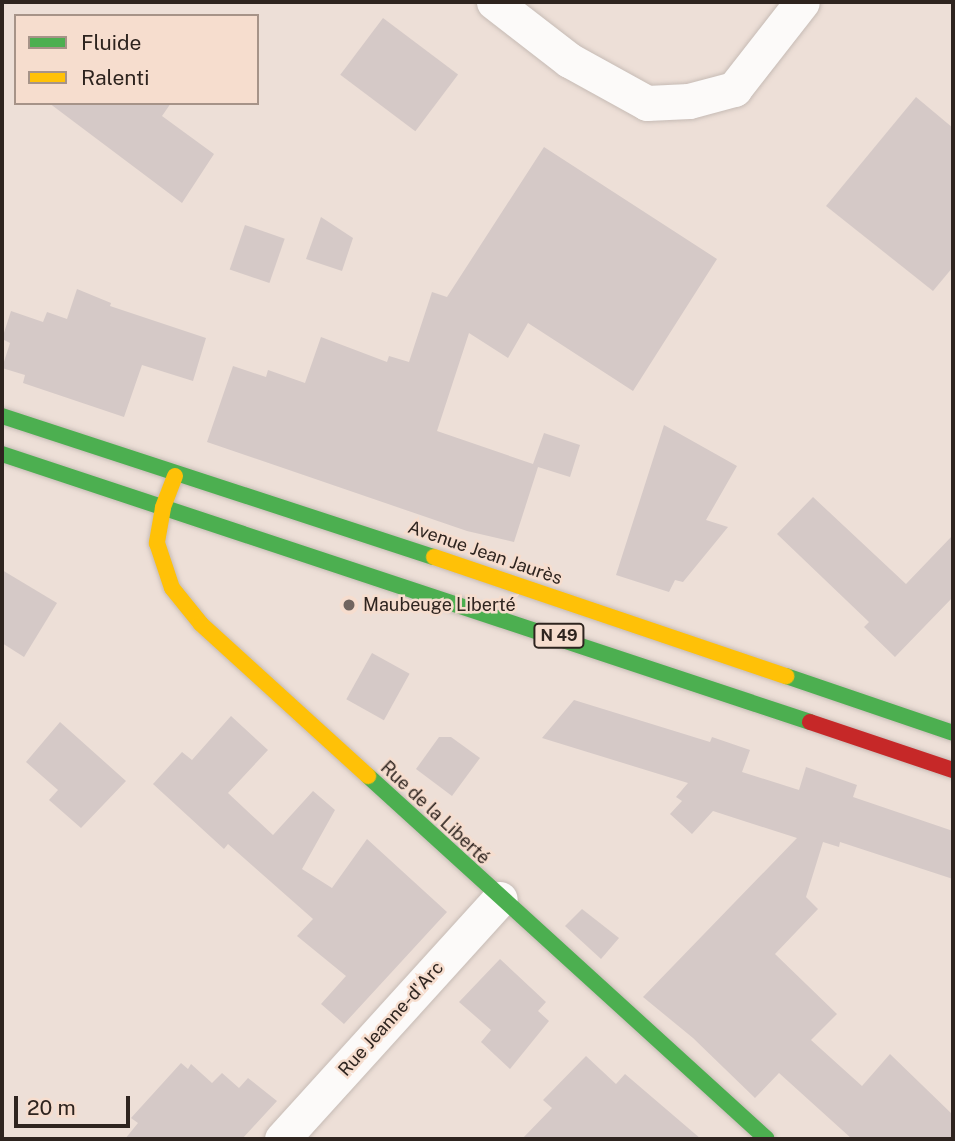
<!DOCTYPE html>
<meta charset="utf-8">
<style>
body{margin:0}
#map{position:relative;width:955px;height:1141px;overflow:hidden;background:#eddfd7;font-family:"Public Sans",sans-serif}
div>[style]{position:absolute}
.building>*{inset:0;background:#d5c9c7;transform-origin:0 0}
.roads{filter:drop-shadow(0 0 2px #c6bbb5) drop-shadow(0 0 2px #c6bbb5)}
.street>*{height:35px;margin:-17.5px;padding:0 17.5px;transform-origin:17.5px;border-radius:17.5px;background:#fcfaf9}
.fast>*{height:16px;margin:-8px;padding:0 8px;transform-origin:8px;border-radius:8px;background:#4caf50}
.slow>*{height:16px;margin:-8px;padding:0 8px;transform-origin:8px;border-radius:8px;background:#ffc107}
.jam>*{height:16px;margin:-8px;padding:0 8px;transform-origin:8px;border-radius:8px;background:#c62828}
.dots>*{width:19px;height:19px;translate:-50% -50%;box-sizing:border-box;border:4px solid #f6ddce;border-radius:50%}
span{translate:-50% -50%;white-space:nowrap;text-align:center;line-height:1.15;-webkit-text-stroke:5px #f6ddce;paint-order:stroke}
.shield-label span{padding:2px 5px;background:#f6ddce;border:2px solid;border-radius:5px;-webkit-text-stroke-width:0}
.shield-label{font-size:16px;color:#2e241f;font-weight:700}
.street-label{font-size:18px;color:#2e241f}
.poi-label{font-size:18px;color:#2e241f}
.left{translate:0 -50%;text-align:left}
.frame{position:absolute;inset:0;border:4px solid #2e241f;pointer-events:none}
.legend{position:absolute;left:14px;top:14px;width:245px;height:91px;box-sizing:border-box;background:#f6ddce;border:2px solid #a69388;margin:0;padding:9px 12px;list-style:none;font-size:21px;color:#2e241f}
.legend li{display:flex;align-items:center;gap:14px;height:35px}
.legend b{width:35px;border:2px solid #a69388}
.scale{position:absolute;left:14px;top:1096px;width:116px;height:32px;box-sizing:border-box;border:4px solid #2e241f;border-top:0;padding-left:9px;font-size:21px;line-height:24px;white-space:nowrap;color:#2e241f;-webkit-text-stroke:5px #f6ddce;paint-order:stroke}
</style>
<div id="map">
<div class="building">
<i style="left:383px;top:18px;width:94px;height:71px;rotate:37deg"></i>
<i style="clip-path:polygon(916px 97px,953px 128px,953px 267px,933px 291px,826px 206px)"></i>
<i style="clip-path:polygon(49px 103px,171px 103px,162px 116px,214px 154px,182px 203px)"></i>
<i style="clip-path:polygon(544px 147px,717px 259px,633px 391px,528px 323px,508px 358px,469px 333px,437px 431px,533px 464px,544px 433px,580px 445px,570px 477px,538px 467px,514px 542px,467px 531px,207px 442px,233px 366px,266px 377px,268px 370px,305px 383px,321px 337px,387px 362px,389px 356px,409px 362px,432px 292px,447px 297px)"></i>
<i style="clip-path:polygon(321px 217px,353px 238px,342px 271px,306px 259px)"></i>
<i style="left:245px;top:225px;width:42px;height:47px;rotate:19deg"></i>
<i style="clip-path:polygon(77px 289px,111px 303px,110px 306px,206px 338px,193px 381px,142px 365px,124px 417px,23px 383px,25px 375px,2px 368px,10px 343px,2px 339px,11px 311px,43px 322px,47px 312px,67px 319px)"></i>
<i style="clip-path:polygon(664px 425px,737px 466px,706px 520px,728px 527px,683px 582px,675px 580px,669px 592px,616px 575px)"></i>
<i style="clip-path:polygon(813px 497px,906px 584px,953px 535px,953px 597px,895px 657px,864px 627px,869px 622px,777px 534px)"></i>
<i style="clip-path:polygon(2px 570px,57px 603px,24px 657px,2px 643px)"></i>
<i style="left:372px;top:653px;width:43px;height:53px;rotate:29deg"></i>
<i style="clip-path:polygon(574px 700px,710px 742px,712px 737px,750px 750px,742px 772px,799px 790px,806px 767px,857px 785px,853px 797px,953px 831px,953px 879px,840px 842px,839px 847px,823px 842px,806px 897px,818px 909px,775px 954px,837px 1014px,811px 1040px,862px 1086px,890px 1054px,953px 1115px,953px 1139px,852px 1139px,779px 1073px,755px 1098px,693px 1038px,643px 997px,797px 838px,713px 811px,692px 834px,670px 814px,682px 801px,676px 797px,688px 783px,542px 738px)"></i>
<i style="clip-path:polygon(231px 716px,268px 750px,228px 793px,273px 835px,313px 791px,335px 810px,302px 869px,332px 888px,367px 839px,447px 912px,344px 1024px,321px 1004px,346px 976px,297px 936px,313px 919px,228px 844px,224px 849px,153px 784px,182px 752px,192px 760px)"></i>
<i style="clip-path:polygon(60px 722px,126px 781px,81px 828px,49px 800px,58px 790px,26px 762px)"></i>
<i style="clip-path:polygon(439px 737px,451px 737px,480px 758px,452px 796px,416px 769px)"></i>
<i style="clip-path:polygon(582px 909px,619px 938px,601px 959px,565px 926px)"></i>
<i style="clip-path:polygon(500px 959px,546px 1002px,538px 1011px,549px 1021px,510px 1069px,481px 1042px,491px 1030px,459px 1002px)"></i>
<i style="clip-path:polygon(586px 1056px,616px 1084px,625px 1074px,701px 1139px,522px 1139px,552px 1108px,543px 1100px)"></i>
<i style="clip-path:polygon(181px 1063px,188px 1069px,191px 1064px,212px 1083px,222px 1073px,239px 1088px,248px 1078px,277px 1101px,242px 1139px,125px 1139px,138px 1123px,131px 1118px)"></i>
</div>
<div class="roads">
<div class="street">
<i style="left:494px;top:2px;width:95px;rotate:37.7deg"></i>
<i style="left:569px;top:60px;width:89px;rotate:28.9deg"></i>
<i style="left:647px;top:103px;width:42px;rotate:-2.7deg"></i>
<i style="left:689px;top:101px;width:47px;rotate:-14.9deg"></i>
<i style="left:734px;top:89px;width:110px;rotate:-52deg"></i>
<i style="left:282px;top:1139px;width:324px;rotate:-47.8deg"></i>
</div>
<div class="fast">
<i style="left:2px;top:416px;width:454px;rotate:18.1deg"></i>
<i style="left:2px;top:454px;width:851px;rotate:18.35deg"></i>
<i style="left:786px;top:676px;width:176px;rotate:18.8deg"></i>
<i style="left:368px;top:776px;width:539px;rotate:42.3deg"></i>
</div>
<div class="slow">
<i style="left:175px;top:476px;width:34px;rotate:111deg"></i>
<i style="left:163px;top:508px;width:36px;rotate:100deg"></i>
<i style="left:157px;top:543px;width:47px;rotate:71.6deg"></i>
<i style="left:172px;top:588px;width:46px;rotate:51.1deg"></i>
<i style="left:201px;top:624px;width:226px;rotate:42.3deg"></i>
<i style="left:434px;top:557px;width:372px;rotate:18.7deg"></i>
</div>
<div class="jam">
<i style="left:810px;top:722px;width:151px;rotate:18.6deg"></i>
</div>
</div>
<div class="dots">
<i style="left:349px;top:605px;background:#71655f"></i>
</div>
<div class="shield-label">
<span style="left:559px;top:636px">N 49</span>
</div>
<div class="street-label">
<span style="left:485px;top:553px;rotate:19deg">Avenue Jean Jaurès</span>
<span style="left:435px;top:813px;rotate:43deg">Rue de la Liberté</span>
<span style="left:391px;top:1019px;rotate:-48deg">Rue Jeanne-d'Arc</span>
</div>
<div class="poi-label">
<span class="left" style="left:363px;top:605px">Maubeuge Liberté</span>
</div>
<div class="frame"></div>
<ul class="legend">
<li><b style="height:9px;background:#4caf50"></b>Fluide</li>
<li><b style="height:9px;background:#ffc107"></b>Ralenti</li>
</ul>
<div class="scale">20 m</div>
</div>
